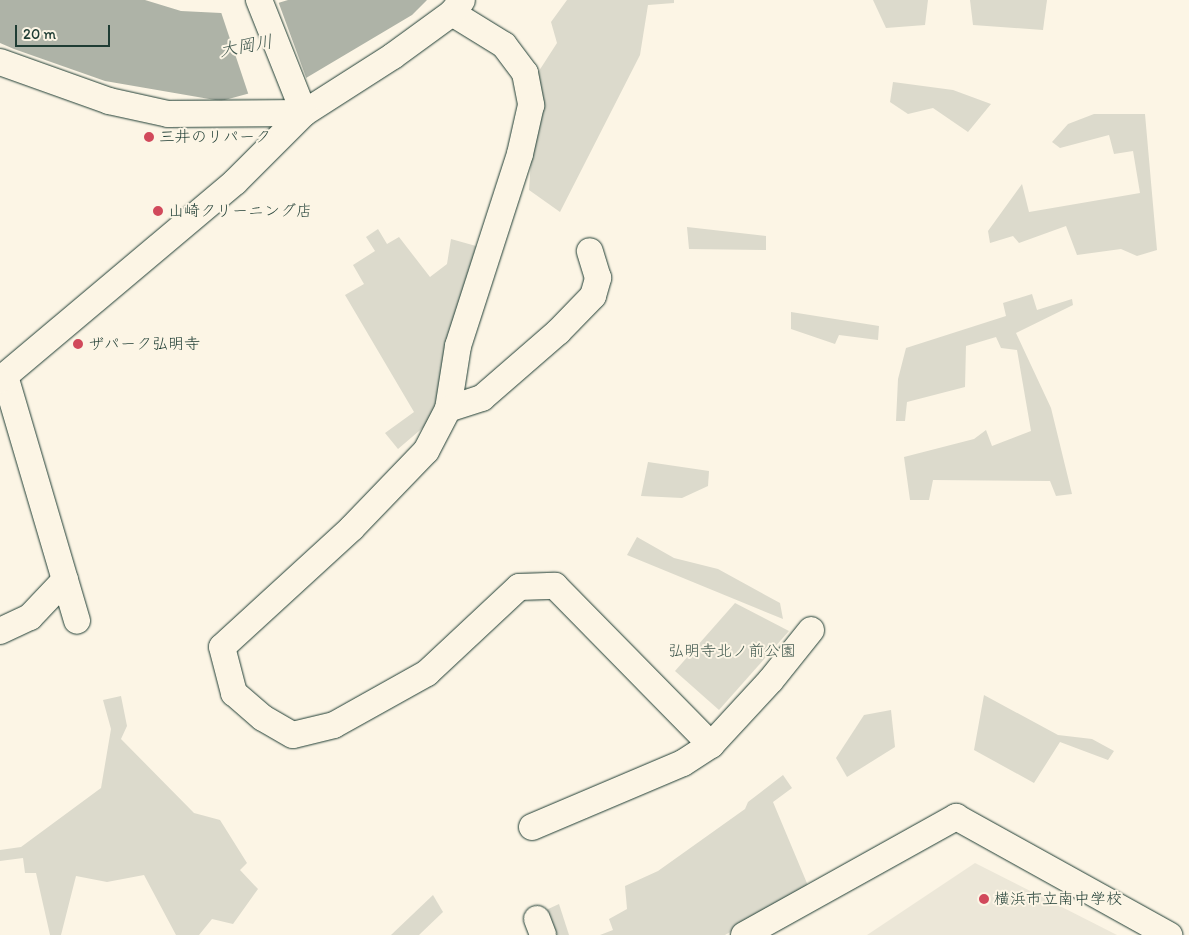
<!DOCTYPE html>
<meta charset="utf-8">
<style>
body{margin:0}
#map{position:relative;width:1189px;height:935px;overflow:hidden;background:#fcf5e5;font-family:Itim,"Klee One",sans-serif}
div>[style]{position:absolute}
.built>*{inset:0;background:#ece7d8}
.green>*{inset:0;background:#dcdacc}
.water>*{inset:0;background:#aeb3a7}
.pier>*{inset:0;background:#fcf5e5}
.roads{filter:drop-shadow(0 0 1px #1f3d34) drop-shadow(0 0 1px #1f3d34)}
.minor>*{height:26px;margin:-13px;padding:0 13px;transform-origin:13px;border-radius:13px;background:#fcf5e5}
.dots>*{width:14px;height:14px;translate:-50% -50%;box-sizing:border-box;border:2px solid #fcf5e5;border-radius:50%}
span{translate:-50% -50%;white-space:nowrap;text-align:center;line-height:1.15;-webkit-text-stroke:4px #fcf5e5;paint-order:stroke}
.poi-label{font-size:16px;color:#1f3d34}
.left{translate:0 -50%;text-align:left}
.park-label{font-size:16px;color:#455c52}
.water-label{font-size:18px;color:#435a51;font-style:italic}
.scale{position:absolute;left:15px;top:25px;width:95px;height:22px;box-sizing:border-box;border:2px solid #1f3d34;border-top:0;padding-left:6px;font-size:15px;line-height:18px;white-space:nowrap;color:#1f3d34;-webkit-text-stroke:4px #fcf5e5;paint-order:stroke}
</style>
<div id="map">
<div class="built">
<i style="clip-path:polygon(975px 863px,1117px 935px,867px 935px)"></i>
</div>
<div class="green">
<i style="clip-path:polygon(567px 0,674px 0,674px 3px,648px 5px,640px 55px,560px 212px,529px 190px,537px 74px,557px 43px,551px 22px)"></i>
<i style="clip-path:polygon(873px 0,928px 0,925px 25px,886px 28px)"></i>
<i style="clip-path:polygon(970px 0,1047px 0,1043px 30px,973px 25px)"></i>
<i style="clip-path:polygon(893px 82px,953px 90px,991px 104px,968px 132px,933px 108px,908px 114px,890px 102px)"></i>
<i style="clip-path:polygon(1094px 114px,1145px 114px,1157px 250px,1137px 256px,1121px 249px,1077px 255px,1066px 226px,1019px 243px,1013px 236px,990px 243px,988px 231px,1022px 184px,1029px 212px,1140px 193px,1133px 151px,1114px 154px,1109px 135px,1060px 148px,1052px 142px,1068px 124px)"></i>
<i style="clip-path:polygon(687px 227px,766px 236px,766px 250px,689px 249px)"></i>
<i style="clip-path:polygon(378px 229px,387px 244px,399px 237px,430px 277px,447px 264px,451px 239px,476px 246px,435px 404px,426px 425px,398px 449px,385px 433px,414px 412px,345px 295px,364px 284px,353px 265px,375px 251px,366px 237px)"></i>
<i style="clip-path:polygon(1032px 294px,1037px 310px,1072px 299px,1073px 305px,1016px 333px,1051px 408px,1072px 494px,1056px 496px,1050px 481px,933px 480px,929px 500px,910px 500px,904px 457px,974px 439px,986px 430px,992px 446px,1031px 431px,1017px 350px,1001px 348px,996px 337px,966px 346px,965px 387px,907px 402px,905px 421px,896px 421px,898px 379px,906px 348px,1006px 316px,1003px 303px)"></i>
<i style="clip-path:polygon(791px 312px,879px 326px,878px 340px,839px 335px,835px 344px,791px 329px)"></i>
<i style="clip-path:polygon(648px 462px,709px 471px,708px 486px,682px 498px,641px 496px)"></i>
<i style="clip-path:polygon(637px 537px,674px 558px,718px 569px,780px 603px,783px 619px,627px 555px)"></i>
<i style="clip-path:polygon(735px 603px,789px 631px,719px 710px,675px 671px)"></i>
<i style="clip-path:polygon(984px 695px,1058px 735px,1092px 739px,1114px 751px,1108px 760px,1060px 742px,1034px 783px,974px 750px)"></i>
<i style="clip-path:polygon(121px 696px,127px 726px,121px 739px,194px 813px,220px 820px,247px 863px,240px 870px,258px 889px,233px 924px,212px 919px,199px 935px,176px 935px,144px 875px,107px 882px,76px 876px,61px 935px,50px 935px,36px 873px,25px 873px,23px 858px,0 861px,0 850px,21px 847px,101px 788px,111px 729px,103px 700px)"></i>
<i style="clip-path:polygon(891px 710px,895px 747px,847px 777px,836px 758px,864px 715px)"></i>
<i style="clip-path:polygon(783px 775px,792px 788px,773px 802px,809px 888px,725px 935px,600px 935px,613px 930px,609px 919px,627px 909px,625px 886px,658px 871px,745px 809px,748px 802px)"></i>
<i style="clip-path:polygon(433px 895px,443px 912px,419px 935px,391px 935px)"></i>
<i style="clip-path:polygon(559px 904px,569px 935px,557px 935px,546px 910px)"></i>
</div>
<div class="water">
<i style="clip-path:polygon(0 0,145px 0,181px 11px,241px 14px,288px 0,427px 0,412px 15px,306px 78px,221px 101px,105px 81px,14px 49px,0 43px)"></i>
</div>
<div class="pier">
<i style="clip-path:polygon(278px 1px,307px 80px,249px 96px,221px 12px,241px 12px)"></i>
</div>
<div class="roads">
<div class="minor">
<i style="left:452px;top:13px;width:61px;rotate:31.6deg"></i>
<i style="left:504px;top:45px;width:35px;rotate:53deg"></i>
<i style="left:525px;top:73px;width:33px;rotate:79deg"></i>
<i style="left:531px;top:105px;width:50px;rotate:102.7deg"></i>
<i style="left:520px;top:154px;width:202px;rotate:107.9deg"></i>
<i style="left:458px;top:346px;width:64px;rotate:99deg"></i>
<i style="left:448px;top:409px;width:47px;rotate:117.6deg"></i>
<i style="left:426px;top:451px;width:107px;rotate:133.9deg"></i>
<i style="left:352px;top:528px;width:176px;rotate:137.5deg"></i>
<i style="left:222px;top:647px;width:48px;rotate:75.4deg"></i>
<i style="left:234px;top:693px;width:38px;rotate:41deg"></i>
<i style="left:263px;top:718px;width:34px;rotate:30deg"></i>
<i style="left:293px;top:735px;width:42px;rotate:-13.7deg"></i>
<i style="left:334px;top:725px;width:107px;rotate:-29.2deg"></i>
<i style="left:427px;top:673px;width:126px;rotate:-43.1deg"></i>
<i style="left:519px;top:587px;width:36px;rotate:-2deg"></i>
<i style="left:555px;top:586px;width:223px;rotate:45.5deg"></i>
<i style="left:0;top:62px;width:116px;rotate:19.7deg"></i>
<i style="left:109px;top:101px;width:60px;rotate:12.4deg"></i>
<i style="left:168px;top:114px;width:136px;rotate:-0.4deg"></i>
<i style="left:304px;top:113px;width:106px;rotate:-32.6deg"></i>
<i style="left:393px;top:56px;width:73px;rotate:-36.1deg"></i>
<i style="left:452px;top:13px;width:16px;rotate:-52deg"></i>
<i style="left:5px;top:376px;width:255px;rotate:73.6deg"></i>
<i style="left:0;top:380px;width:307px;rotate:-40.1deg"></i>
<i style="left:235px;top:182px;width:98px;rotate:-45deg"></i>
<i style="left:304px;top:113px;width:122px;rotate:-111.7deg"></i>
<i style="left:448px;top:409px;width:36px;rotate:-18deg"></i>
<i style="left:482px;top:398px;width:101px;rotate:-41deg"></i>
<i style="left:558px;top:332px;width:50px;rotate:-45.8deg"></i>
<i style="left:593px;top:296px;width:19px;rotate:-74deg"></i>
<i style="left:598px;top:278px;width:28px;rotate:-107deg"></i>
<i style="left:0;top:631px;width:33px;rotate:-25deg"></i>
<i style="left:30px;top:617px;width:51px;rotate:-46.6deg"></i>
<i style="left:532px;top:827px;width:164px;rotate:-23deg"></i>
<i style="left:683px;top:763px;width:33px;rotate:-33deg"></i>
<i style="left:711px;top:745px;width:88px;rotate:-47.3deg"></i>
<i style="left:771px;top:680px;width:64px;rotate:-51.3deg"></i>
<i style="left:537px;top:919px;width:17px;rotate:69deg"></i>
<i style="left:744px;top:935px;width:243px;rotate:-29.1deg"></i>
<i style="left:956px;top:817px;width:244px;rotate:29deg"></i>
</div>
</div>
<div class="dots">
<i style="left:149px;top:137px;background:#d1495b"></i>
<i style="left:158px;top:211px;background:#d1495b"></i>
<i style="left:78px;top:344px;background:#d1495b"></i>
<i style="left:984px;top:899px;background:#d1495b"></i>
</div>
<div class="poi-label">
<span class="left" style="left:159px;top:137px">三井のリパーク</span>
<span class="left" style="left:168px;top:211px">山崎クリーニング店</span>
<span class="left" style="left:88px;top:344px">ザパーク弘明寺</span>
<span class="left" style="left:994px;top:899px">横浜市立南中学校</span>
</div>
<div class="park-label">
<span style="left:732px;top:651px">弘明寺北ノ前公園</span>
</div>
<div class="water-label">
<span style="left:246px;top:46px;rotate:-10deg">大岡川</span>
</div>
<div class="scale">20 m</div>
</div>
